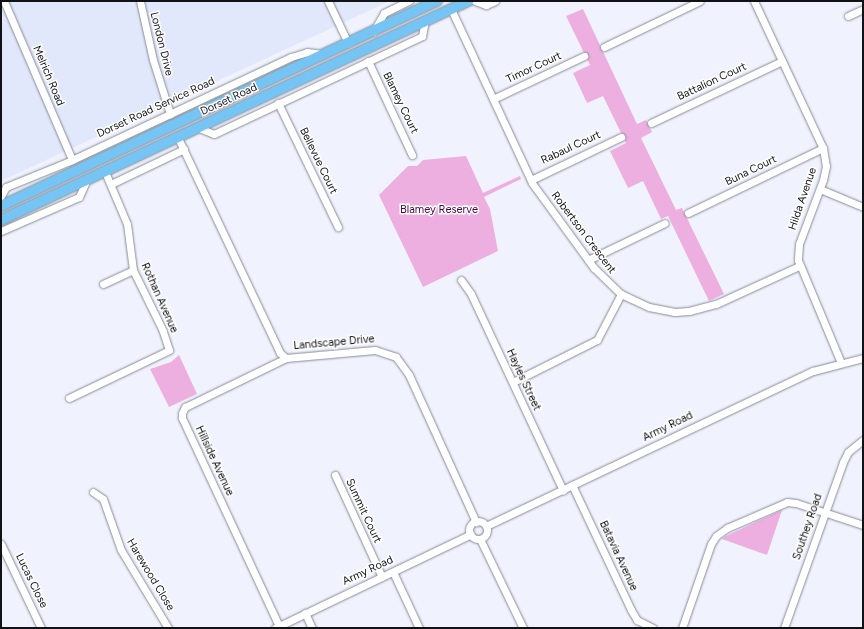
<!DOCTYPE html>
<style>
body{margin:0}
#map{position:relative;width:864px;height:629px;overflow:hidden;background:#f0f3fd;font-family:Figtree,sans-serif}
div>[style]{position:absolute}
.built>*{inset:0;background:#e2e8fb}
.green>*{inset:0;background:#edafe0}
.roads{filter:drop-shadow(0 0 1px #878b96) drop-shadow(0 0 1px #878b96)}
.street>*{height:7px;margin:-3.5px;padding:0 3.5px;transform-origin:3.5px;border-radius:3.5px;background:#fff}
.street>.ring{margin:-3.5px;padding:0;box-sizing:content-box;background:none;border:7px solid #fff;border-radius:50%}
.primary>*{height:10px;margin:-5px;padding:0 5px;transform-origin:5px;border-radius:5px;background:#76c4f4}
span{translate:-50% -50%;white-space:nowrap;text-align:center;line-height:1.15;-webkit-text-stroke:3px #fff;paint-order:stroke}
.street-label{font-size:11px;color:#111216}
.park-label{font-size:11px;color:#4b0543}
.frame{position:absolute;inset:0;border:2px solid #111216;pointer-events:none}
</style>
<div id="map">
<div class="built">
<i style="clip-path:polygon(1px 1px,390px 1px,1px 181px)"></i>
</div>
<div class="green">
<i style="clip-path:polygon(583px 9px,637px 124px,646px 120px,652px 132px,641px 138px,676px 210px,682px 208px,724px 294px,709px 301px,668px 216px,661px 219px,643px 181px,628px 188px,610px 151px,626px 143px,603px 96px,587px 103px,573px 73px,590px 65px,566px 16px)"></i>
<i style="clip-path:polygon(466px 156px,483px 193px,520px 176px,521px 179px,484px 197px,490px 209px,498px 251px,423px 287px,379px 195px,408px 166px,417px 166px,423px 160px)"></i>
<i style="clip-path:polygon(179px 355px,197px 394px,169px 407px,150px 369px,171px 362px)"></i>
<i style="clip-path:polygon(782px 510px,767px 555px,722px 539px,726px 536px)"></i>
</div>
<div class="roads">
<div class="street">
<i style="left:4px;top:1px;width:173px;rotate:66.8deg"></i>
<i style="left:140px;top:1px;width:60px;rotate:77.6deg"></i>
<i style="left:153px;top:60px;width:57px;rotate:72.5deg"></i>
<i style="left:328px;top:1px;width:47px;rotate:64.5deg"></i>
<i style="left:475px;top:1px;width:12px;rotate:20deg"></i>
<i style="left:486px;top:5px;width:10px;rotate:-24deg"></i>
<i style="left:754px;top:1px;width:162px;rotate:64.9deg"></i>
<i style="left:823px;top:148px;width:18px;rotate:81deg"></i>
<i style="left:826px;top:166px;width:14px;rotate:102deg"></i>
<i style="left:823px;top:180px;width:68px;rotate:110.6deg"></i>
<i style="left:799px;top:244px;width:16px;rotate:94deg"></i>
<i style="left:798px;top:260px;width:112px;rotate:67.3deg"></i>
<i style="left:451px;top:9px;width:192px;rotate:65deg"></i>
<i style="left:532px;top:183px;width:105px;rotate:53.9deg"></i>
<i style="left:594px;top:268px;width:37px;rotate:44deg"></i>
<i style="left:621px;top:294px;width:31px;rotate:25deg"></i>
<i style="left:649px;top:307px;width:26px;rotate:11deg"></i>
<i style="left:675px;top:312px;width:14px;rotate:-4deg"></i>
<i style="left:689px;top:311px;width:28px;rotate:-15deg"></i>
<i style="left:716px;top:304px;width:91px;rotate:-24.6deg"></i>
<i style="left:848px;top:16px;width:17px;rotate:-25deg"></i>
<i style="left:373px;top:32px;width:22px;rotate:-60deg"></i>
<i style="left:384px;top:13px;width:28px;rotate:-26deg"></i>
<i style="left:604px;top:47px;width:106px;rotate:-25.6deg"></i>
<i style="left:368px;top:61px;width:104px;rotate:64.9deg"></i>
<i style="left:493px;top:99px;width:101px;rotate:-25.3deg"></i>
<i style="left:278px;top:103px;width:138px;rotate:64.2deg"></i>
<i style="left:651px;top:123px;width:145px;rotate:-25.3deg"></i>
<i style="left:199px;top:128px;width:16px;rotate:22deg"></i>
<i style="left:214px;top:134px;width:230px;rotate:-25.2deg"></i>
<i style="left:422px;top:36px;width:15px;rotate:-79deg"></i>
<i style="left:178px;top:138px;width:238px;rotate:64.6deg"></i>
<i style="left:280px;top:353px;width:8px;rotate:40deg"></i>
<i style="left:286px;top:358px;width:89px;rotate:-5.1deg"></i>
<i style="left:375px;top:350px;width:22px;rotate:18deg"></i>
<i style="left:396px;top:357px;width:22px;rotate:54deg"></i>
<i style="left:409px;top:375px;width:162px;rotate:65.5deg"></i>
<i style="left:531px;top:180px;width:100px;rotate:-25.5deg"></i>
<i style="left:111px;top:184px;width:81px;rotate:-25.6deg"></i>
<i style="left:820px;top:189px;width:47px;rotate:22.7deg"></i>
<i style="left:1px;top:196px;width:10px;rotate:-61deg"></i>
<i style="left:6px;top:187px;width:71px;rotate:-22.2deg"></i>
<i style="left:72px;top:160px;width:242px;rotate:-25.2deg"></i>
<i style="left:291px;top:57px;width:17px;rotate:-17deg"></i>
<i style="left:307px;top:52px;width:16px;rotate:7deg"></i>
<i style="left:688px;top:213px;width:150px;rotate:-25.7deg"></i>
<i style="left:1px;top:231px;width:85px;rotate:-23.6deg"></i>
<i style="left:79px;top:197px;width:17px;rotate:-66deg"></i>
<i style="left:588px;top:260px;width:85px;rotate:-25.7deg"></i>
<i style="left:461px;top:280px;width:17px;rotate:54deg"></i>
<i style="left:471px;top:294px;width:217px;rotate:64.9deg"></i>
<i style="left:103px;top:284px;width:33px;rotate:-25deg"></i>
<i style="left:513px;top:382px;width:94px;rotate:-26.6deg"></i>
<i style="left:597px;top:340px;width:52px;rotate:-62.4deg"></i>
<i style="left:69px;top:398px;width:111px;rotate:-25.6deg"></i>
<i style="left:169px;top:350px;width:20px;rotate:-108deg"></i>
<i style="left:163px;top:331px;width:68px;rotate:-116.2deg"></i>
<i style="left:133px;top:270px;width:46px;rotate:-97.4deg"></i>
<i style="left:127px;top:224px;width:56px;rotate:-112.9deg"></i>
<i style="left:335px;top:475px;width:112px;rotate:65.3deg"></i>
<i style="left:572px;top:485px;width:138px;rotate:64.7deg"></i>
<i style="left:631px;top:610px;width:12px;rotate:59deg"></i>
<i style="left:637px;top:620px;width:18px;rotate:27deg"></i>
<i style="left:93px;top:492px;width:12px;rotate:35deg"></i>
<i style="left:103px;top:499px;width:54px;rotate:70.6deg"></i>
<i style="left:121px;top:550px;width:91px;rotate:58.9deg"></i>
<i class="ring" style="left:469px;top:521px;width:11px;height:11px"></i>
<i style="left:486px;top:526px;width:362px;rotate:-25.4deg"></i>
<i style="left:813px;top:371px;width:52px;rotate:-14.6deg"></i>
<i style="left:480px;top:539px;width:99px;rotate:64.2deg"></i>
<i style="left:1px;top:544px;width:93px;rotate:64.5deg"></i>
<i style="left:393px;top:572px;width:62px;rotate:65.1deg"></i>
<i style="left:305px;top:613px;width:17px;rotate:65deg"></i>
<i style="left:279px;top:626px;width:230px;rotate:-115deg"></i>
<i style="left:182px;top:418px;width:5px;rotate:-90deg"></i>
<i style="left:182px;top:413px;width:7px;rotate:-63deg"></i>
<i style="left:185px;top:407px;width:112px;rotate:-25.9deg"></i>
<i style="left:275px;top:628px;width:217px;rotate:-25.6deg"></i>
<i style="left:682px;top:628px;width:89px;rotate:-71deg"></i>
<i style="left:711px;top:544px;width:9px;rotate:-58deg"></i>
<i style="left:716px;top:536px;width:14px;rotate:-36deg"></i>
<i style="left:727px;top:528px;width:65px;rotate:-23.4deg"></i>
<i style="left:787px;top:502px;width:9px;rotate:6deg"></i>
<i style="left:796px;top:503px;width:71px;rotate:18.2deg"></i>
<i style="left:784px;top:628px;width:176px;rotate:-70.4deg"></i>
<i style="left:843px;top:462px;width:11px;rotate:-63deg"></i>
<i style="left:848px;top:452px;width:19px;rotate:-39deg"></i>
</div>
<div class="primary">
<i style="left:1px;top:206px;width:482px;rotate:-25.2deg"></i>
<i style="left:1px;top:220px;width:516px;rotate:-25.12deg"></i>
</div>
</div>
<div class="street-label">
<span style="left:161px;top:44px;rotate:76deg">London Drive</span>
<span style="left:534px;top:68px;rotate:-25deg">Timor Court</span>
<span style="left:48px;top:76px;rotate:67deg">Melrich Road</span>
<span style="left:712px;top:82px;rotate:-25deg">Battalion Court</span>
<span style="left:229px;top:100px;rotate:-25deg">Dorset Road</span>
<span style="left:400px;top:103px;rotate:64deg">Blamey Court</span>
<span style="left:156px;top:108px;rotate:-25deg">Dorset Road Service Road</span>
<span style="left:571px;top:148px;rotate:-25deg">Rabaul Court</span>
<span style="left:318px;top:161px;rotate:64deg">Bellevue Court</span>
<span style="left:751px;top:171px;rotate:-26deg">Buna Court</span>
<span style="left:803px;top:199px;rotate:-71deg">Hilda Avenue</span>
<span style="left:583px;top:233px;rotate:53deg">Robertson Crescent</span>
<span style="left:159px;top:298px;rotate:66deg">Rothan Avenue</span>
<span style="left:334px;top:343px;rotate:-5deg">Landscape Drive</span>
<span style="left:523px;top:380px;rotate:65deg">Hayles Street</span>
<span style="left:668px;top:427px;rotate:-26deg">Army Road</span>
<span style="left:214px;top:461px;rotate:65deg">Hillside Avenue</span>
<span style="left:363px;top:511px;rotate:65deg">Summit Court</span>
<span style="left:808px;top:527px;rotate:-71deg">Southey Road</span>
<span style="left:618px;top:556px;rotate:65deg">Batavia Avenue</span>
<span style="left:368px;top:571px;rotate:-25deg">Army Road</span>
<span style="left:150px;top:575px;rotate:59deg">Harewood Close</span>
<span style="left:31px;top:581px;rotate:64deg">Lucas Close</span>
</div>
<div class="park-label">
<span style="left:439px;top:210px">Blamey Reserve</span>
</div>
<div class="frame"></div>
</div>
